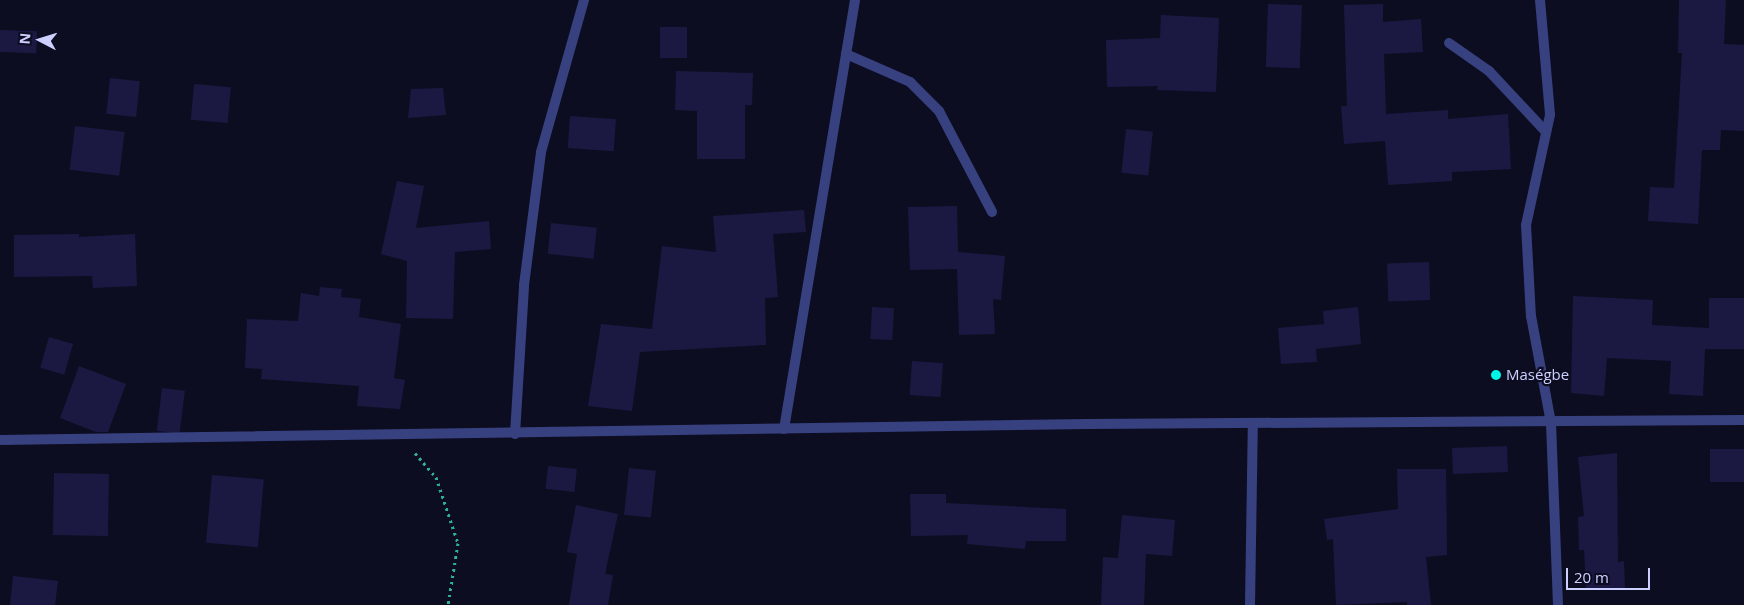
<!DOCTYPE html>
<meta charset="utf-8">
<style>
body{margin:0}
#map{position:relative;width:1744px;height:605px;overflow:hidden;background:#0d0d21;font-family:"Open Sans",sans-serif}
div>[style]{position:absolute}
.building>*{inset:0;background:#1b1942;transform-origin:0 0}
.path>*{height:3px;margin-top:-1.5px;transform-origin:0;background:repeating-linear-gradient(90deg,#2eb295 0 2.5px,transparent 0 6.5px)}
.street>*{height:10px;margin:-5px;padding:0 5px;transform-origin:5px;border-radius:5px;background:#384180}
.dots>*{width:14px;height:14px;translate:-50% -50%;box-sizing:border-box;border:2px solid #0d0d21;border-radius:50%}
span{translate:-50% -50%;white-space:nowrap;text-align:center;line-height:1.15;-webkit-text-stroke:4.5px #0d0d21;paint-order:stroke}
.poi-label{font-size:15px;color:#cdd0ff}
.left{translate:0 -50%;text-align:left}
.north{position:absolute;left:15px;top:15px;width:50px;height:50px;-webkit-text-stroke:4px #0d0d21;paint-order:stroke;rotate:275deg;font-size:14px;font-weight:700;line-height:20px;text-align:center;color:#cdd0ff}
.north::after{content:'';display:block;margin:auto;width:18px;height:22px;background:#cdd0ff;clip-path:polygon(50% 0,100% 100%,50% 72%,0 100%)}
.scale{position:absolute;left:1566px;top:568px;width:84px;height:22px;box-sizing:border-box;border:2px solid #cdd0ff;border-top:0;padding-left:6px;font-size:15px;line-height:18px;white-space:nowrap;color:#cdd0ff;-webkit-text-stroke:4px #0d0d21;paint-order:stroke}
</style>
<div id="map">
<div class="building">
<i style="clip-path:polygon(1679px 0,1726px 0,1724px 44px,1744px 45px,1744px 131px,1721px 130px,1720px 150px,1702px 150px,1698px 224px,1648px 221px,1650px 187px,1674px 188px,1682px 53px,1678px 53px)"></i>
<i style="left:1268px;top:4px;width:34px;height:63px;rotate:2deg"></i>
<i style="clip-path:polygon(1383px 4px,1383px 22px,1421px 19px,1423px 52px,1384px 54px,1386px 114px,1448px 110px,1448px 119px,1508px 114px,1511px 169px,1452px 172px,1452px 181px,1388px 185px,1385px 141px,1344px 144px,1341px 106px,1347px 106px,1344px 5px)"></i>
<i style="clip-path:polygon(1161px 15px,1219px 18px,1216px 92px,1157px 90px,1158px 86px,1107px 87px,1106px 40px,1160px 38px)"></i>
<i style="left:660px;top:27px;width:27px;height:31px"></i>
<i style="left:0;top:30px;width:37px;height:22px;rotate:2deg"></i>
<i style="clip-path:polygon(676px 71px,753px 73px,752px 105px,745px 105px,745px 159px,697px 159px,697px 111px,675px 110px)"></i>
<i style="left:110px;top:78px;width:30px;height:36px;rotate:6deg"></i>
<i style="left:194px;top:84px;width:37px;height:36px;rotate:5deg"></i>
<i style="clip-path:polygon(443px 88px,446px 115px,408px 118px,411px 89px)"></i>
<i style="left:570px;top:116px;width:46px;height:32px;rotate:4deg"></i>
<i style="left:75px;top:126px;width:50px;height:44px;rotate:7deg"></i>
<i style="left:1126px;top:129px;width:27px;height:44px;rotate:6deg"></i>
<i style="clip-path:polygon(397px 181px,424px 186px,416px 228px,489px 221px,491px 249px,455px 252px,453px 319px,406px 318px,407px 261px,381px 254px)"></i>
<i style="clip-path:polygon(957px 206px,958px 252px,1005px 256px,1001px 300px,993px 299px,995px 334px,959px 335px,957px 269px,910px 270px,908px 207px)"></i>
<i style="clip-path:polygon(804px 210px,806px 232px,773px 234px,778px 297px,765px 298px,766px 345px,640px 352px,632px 411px,588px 406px,601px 324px,652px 329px,662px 246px,716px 252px,713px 216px)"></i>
<i style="left:551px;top:223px;width:46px;height:31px;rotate:6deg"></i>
<i style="clip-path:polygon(79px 234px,79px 237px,135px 234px,137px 286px,93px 288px,92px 276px,14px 277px,14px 235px)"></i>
<i style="left:1429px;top:262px;width:38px;height:42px;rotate:88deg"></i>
<i style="clip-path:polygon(320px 287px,342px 289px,341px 297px,361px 299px,359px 317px,401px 324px,394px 378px,405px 380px,400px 409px,357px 406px,359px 386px,261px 379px,262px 369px,245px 368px,247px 319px,298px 321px,301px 293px,319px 296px)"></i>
<i style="clip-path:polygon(1573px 296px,1653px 300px,1652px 325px,1709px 328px,1709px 298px,1744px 298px,1744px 349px,1705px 349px,1703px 396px,1669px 394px,1671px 361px,1607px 358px,1604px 396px,1571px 393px)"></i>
<i style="left:872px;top:307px;width:22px;height:32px;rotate:3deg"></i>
<i style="clip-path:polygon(1358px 307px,1361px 344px,1316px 349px,1317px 362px,1281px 364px,1278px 328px,1324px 324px,1323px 311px)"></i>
<i style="left:49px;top:337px;width:25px;height:32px;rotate:16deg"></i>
<i style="left:912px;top:361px;width:31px;height:34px;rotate:4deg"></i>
<i style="clip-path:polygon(79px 366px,126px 384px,108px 432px,96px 432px,60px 418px)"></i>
<i style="left:162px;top:388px;width:23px;height:43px;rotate:7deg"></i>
<i style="left:1507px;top:446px;width:26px;height:55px;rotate:88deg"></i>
<i style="left:1744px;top:449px;width:33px;height:34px;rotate:90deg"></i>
<i style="clip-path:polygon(1617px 453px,1618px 562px,1624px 561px,1625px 589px,1586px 590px,1584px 550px,1579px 550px,1578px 517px,1584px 516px,1578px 457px)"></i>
<i style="left:548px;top:466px;width:29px;height:23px;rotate:6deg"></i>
<i style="left:629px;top:468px;width:27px;height:47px;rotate:6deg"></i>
<i style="clip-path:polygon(1397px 469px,1446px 469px,1447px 555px,1426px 557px,1431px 605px,1407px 605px,1407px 602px,1336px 605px,1333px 539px,1327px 540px,1324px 519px,1398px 509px)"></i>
<i style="left:54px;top:473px;width:55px;height:62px;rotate:1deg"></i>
<i style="left:212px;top:475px;width:52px;height:68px;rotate:5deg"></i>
<i style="clip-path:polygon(910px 494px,946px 494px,946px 503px,1066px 509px,1066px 541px,1026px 541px,1025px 549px,967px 544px,968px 535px,911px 536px)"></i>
<i style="clip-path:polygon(576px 505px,618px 514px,605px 574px,613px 575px,608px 605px,569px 605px,577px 554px,567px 552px)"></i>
<i style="clip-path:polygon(1122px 515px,1175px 520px,1172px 556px,1146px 554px,1144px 605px,1101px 605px,1103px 557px,1118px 558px)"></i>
<i style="clip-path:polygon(13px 576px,58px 581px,55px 605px,10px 605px)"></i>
</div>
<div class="path">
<i style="left:415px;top:453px;width:32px;rotate:49deg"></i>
<i style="left:436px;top:477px;width:70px;rotate:71.6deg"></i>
<i style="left:458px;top:543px;width:63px;rotate:99.2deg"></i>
</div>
<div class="street">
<i style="left:1540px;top:0;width:115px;rotate:85deg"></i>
<i style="left:1550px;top:115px;width:113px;rotate:102.3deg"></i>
<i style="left:1526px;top:225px;width:91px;rotate:86.9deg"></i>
<i style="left:1531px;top:316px;width:109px;rotate:79.4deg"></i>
<i style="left:1551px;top:423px;width:182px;rotate:87.8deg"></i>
<i style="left:1449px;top:43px;width:49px;rotate:35deg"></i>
<i style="left:1489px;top:71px;width:83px;rotate:46.9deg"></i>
<i style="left:846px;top:54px;width:70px;rotate:23.6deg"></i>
<i style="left:910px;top:82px;width:41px;rotate:45deg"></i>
<i style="left:939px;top:111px;width:114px;rotate:62.3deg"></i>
<i style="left:784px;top:429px;width:435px;rotate:-80.6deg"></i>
<i style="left:515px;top:434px;width:149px;rotate:-86.5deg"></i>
<i style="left:524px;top:285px;width:134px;rotate:-82.7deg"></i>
<i style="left:541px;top:152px;width:158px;rotate:-74.2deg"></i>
<i style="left:0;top:440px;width:1087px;rotate:-0.84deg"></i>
<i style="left:1087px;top:424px;width:657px;rotate:-0.35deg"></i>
<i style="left:1250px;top:605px;width:182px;rotate:-89.1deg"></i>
</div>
<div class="dots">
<i style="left:1496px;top:375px;background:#00f8e8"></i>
</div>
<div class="poi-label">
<span class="left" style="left:1506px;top:375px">Maségbe</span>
</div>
<div class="north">N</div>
<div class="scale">20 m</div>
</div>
